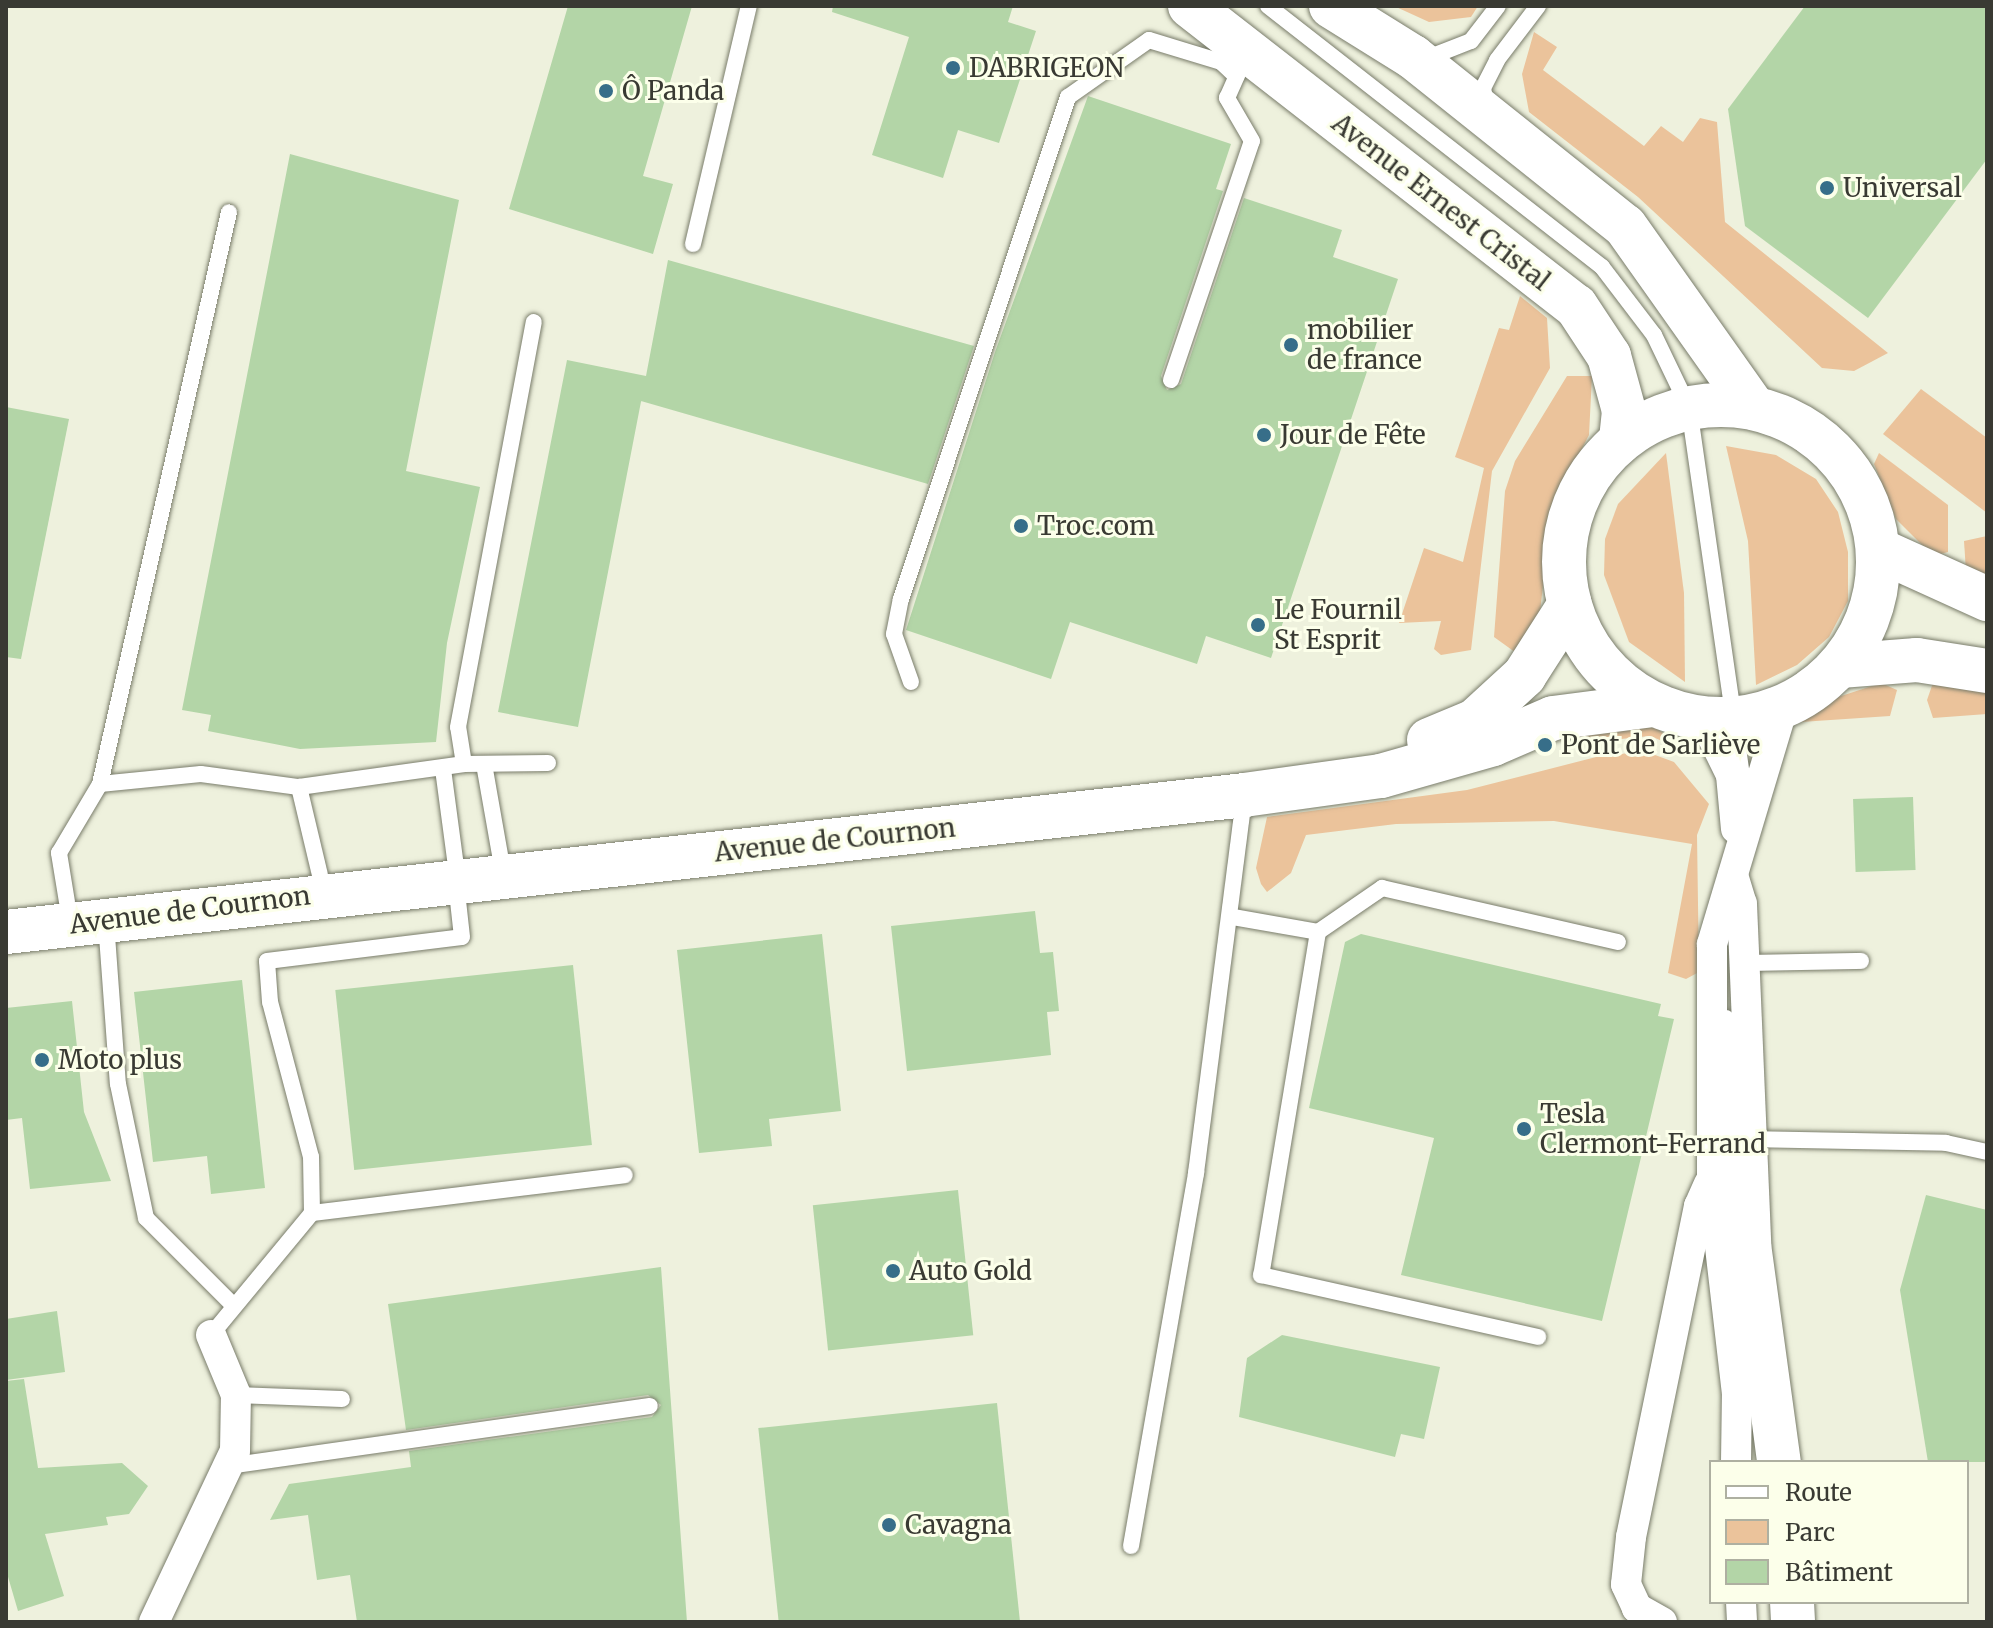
<!DOCTYPE html>
<meta charset="utf-8">
<style>
body{margin:0}
#map{position:relative;width:1993px;height:1628px;overflow:hidden;background:#eef1dd;font-family:Merriweather,serif}
div>[style]{position:absolute}
.green>*{inset:0;background:#ebc39b}
.building>*{inset:0;background:#b3d5a7;transform-origin:0 0}
.roads{filter:drop-shadow(0 0 2px #797c6a) drop-shadow(0 0 2px #797c6a)}
.service>*{height:16px;margin:-8px;padding:0 8px;transform-origin:8px;border-radius:8px;background:#fff}
.minor>*{height:30px;margin:-15px;padding:0 15px;transform-origin:15px;border-radius:15px;background:#fff}
.secondary>*{height:44px;margin:-22px;padding:0 22px;transform-origin:22px;border-radius:22px;background:#fff}
.secondary>.ring{margin:-22px;padding:0;box-sizing:content-box;background:none;border:44px solid #fff;border-radius:50%}
.dots>*{width:22px;height:22px;translate:-50% -50%;box-sizing:border-box;border:4px solid #fcffea;border-radius:50%}
span{translate:-50% -50%;white-space:nowrap;text-align:center;line-height:1.15;-webkit-text-stroke:6px #fcffea;paint-order:stroke}
.poi-label{font-size:26px;color:#393a33}
.left{translate:0 -50%;text-align:left}
.street-label{font-size:26px;color:#393a33}
.frame{position:absolute;inset:0;border:8px solid #393a33;pointer-events:none}
.legend{position:absolute;left:1709px;top:1460px;width:260px;height:144px;box-sizing:border-box;background:#fcffea;border:2px solid #aeb0a1;margin:0;padding:10px 14px;list-style:none;font-size:24px;color:#393a33}
.legend li{display:flex;align-items:center;gap:16px;height:40px}
.legend b{width:40px;border:2px solid #aeb0a1}
</style>
<div id="map">
<div class="green">
<i style="clip-path:polygon(1394px 6px,1478px 6px,1471px 17px,1429px 22px)"></i>
<i style="clip-path:polygon(1534px 32px,1557px 47px,1543px 70px,1644px 146px,1661px 126px,1683px 142px,1700px 118px,1717px 122px,1725px 222px,1888px 353px,1854px 371px,1822px 368px,1638px 197px,1529px 112px,1522px 74px)"></i>
<i style="clip-path:polygon(1520px 296px,1547px 318px,1550px 368px,1492px 471px,1471px 650px,1441px 655px,1434px 649px,1441px 621px,1399px 623px,1424px 548px,1463px 562px,1484px 468px,1455px 457px,1499px 328px,1509px 330px)"></i>
<i style="clip-path:polygon(1567px 376px,1592px 376px,1589px 435px,1552px 506px,1540px 612px,1519px 655px,1494px 637px,1505px 491px,1515px 461px)"></i>
<i style="clip-path:polygon(1921px 389px,1987px 438px,1987px 513px,1883px 434px)"></i>
<i style="clip-path:polygon(1726px 446px,1776px 455px,1816px 479px,1838px 512px,1848px 552px,1848px 601px,1829px 637px,1797px 665px,1756px 685px,1748px 541px)"></i>
<i style="clip-path:polygon(1666px 453px,1684px 593px,1685px 682px,1629px 642px,1604px 575px,1605px 539px,1618px 504px)"></i>
<i style="clip-path:polygon(1879px 453px,1948px 505px,1948px 552px,1933px 556px,1896px 519px,1874px 464px)"></i>
<i style="clip-path:polygon(1987px 536px,1987px 575px,1966px 571px,1964px 541px)"></i>
<i style="clip-path:polygon(1934px 680px,1987px 691px,1987px 714px,1933px 718px,1927px 700px)"></i>
<i style="clip-path:polygon(1881px 683px,1897px 690px,1890px 716px,1801px 722px,1832px 699px)"></i>
<i style="clip-path:polygon(1651px 724px,1687px 751px,1650px 736px,1582px 743px,1575px 728px)"></i>
<i style="clip-path:polygon(1647px 752px,1674px 762px,1709px 804px,1697px 835px,1699px 972px,1686px 979px,1668px 973px,1692px 844px,1554px 821px,1396px 824px,1306px 835px,1291px 873px,1267px 892px,1261px 884px,1256px 868px,1267px 817px,1467px 790px,1604px 755px)"></i>
</div>
<div class="building">
<i style="clip-path:polygon(568px 6px,692px 6px,643px 176px,673px 184px,653px 254px,509px 209px)"></i>
<i style="clip-path:polygon(833px 6px,1013px 6px,1008px 22px,1036px 31px,999px 143px,958px 130px,943px 178px,872px 155px,909px 37px,832px 12px)"></i>
<i style="clip-path:polygon(1805px 6px,1987px 6px,1987px 159px,1868px 318px,1745px 226px,1728px 109px)"></i>
<i style="clip-path:polygon(1088px 96px,1231px 144px,1216px 189px,1223px 191px,1161px 376px,1167px 390px,1181px 384px,1244px 198px,1342px 230px,1333px 257px,1398px 279px,1271px 658px,1206px 636px,1197px 664px,1070px 622px,1051px 679px,906px 630px,995px 352px)"></i>
<i style="clip-path:polygon(290px 154px,459px 200px,406px 471px,480px 487px,447px 643px,436px 742px,300px 749px,208px 731px,211px 715px,182px 710px)"></i>
<i style="clip-path:polygon(668px 260px,974px 346px,928px 484px,641px 401px,645px 381px,578px 727px,498px 712px,567px 360px,646px 376px)"></i>
<i style="clip-path:polygon(6px 407px,69px 419px,21px 659px,6px 657px)"></i>
<i style="left:1913px;top:797px;width:73px;height:60px;rotate:88deg"></i>
<i style="clip-path:polygon(1035px 911px,1040px 953px,1053px 952px,1059px 1011px,1047px 1012px,1051px 1055px,907px 1071px,891px 926px)"></i>
<i style="clip-path:polygon(822px 934px,841px 1111px,769px 1119px,772px 1146px,699px 1153px,677px 950px)"></i>
<i style="clip-path:polygon(1361px 934px,1661px 1004px,1658px 1016px,1674px 1019px,1602px 1321px,1401px 1275px,1434px 1138px,1309px 1108px,1345px 942px)"></i>
<i style="left:573px;top:965px;width:181px;height:239px;rotate:84deg"></i>
<i style="clip-path:polygon(242px 980px,265px 1188px,211px 1194px,207px 1156px,153px 1162px,134px 992px)"></i>
<i style="clip-path:polygon(72px 1001px,84px 1112px,111px 1181px,30px 1189px,22px 1118px,6px 1120px,6px 1008px)"></i>
<i style="left:958px;top:1190px;width:146px;height:146px;rotate:84deg"></i>
<i style="clip-path:polygon(1926px 1195px,1987px 1210px,1987px 1462px,1928px 1462px,1900px 1290px)"></i>
<i style="clip-path:polygon(661px 1267px,687px 1622px,357px 1622px,350px 1575px,317px 1580px,308px 1515px,270px 1520px,289px 1484px,411px 1467px,409px 1451px,652px 1417px,661px 1405px,648px 1395px,406px 1430px,388px 1304px)"></i>
<i style="clip-path:polygon(57px 1311px,65px 1372px,6px 1380px,6px 1319px)"></i>
<i style="clip-path:polygon(1282px 1335px,1440px 1367px,1424px 1439px,1401px 1434px,1395px 1457px,1239px 1417px,1247px 1358px)"></i>
<i style="clip-path:polygon(24px 1379px,38px 1468px,122px 1463px,148px 1486px,129px 1514px,106px 1517px,108px 1525px,45px 1534px,64px 1596px,18px 1611px,6px 1570px,6px 1381px)"></i>
<i style="left:997px;top:1403px;width:220px;height:240px;rotate:84deg"></i>
</div>
<div class="roads">
<div class="service">
<i style="left:1268px;top:6px;width:424px;rotate:38deg"></i>
<i style="left:1602px;top:267px;width:86px;rotate:52.6deg"></i>
<i style="left:1654px;top:335px;width:81px;rotate:64.4deg"></i>
<i style="left:1689px;top:408px;width:384px;rotate:81.8deg"></i>
<i style="left:1425px;top:59px;width:49px;rotate:-21.4deg"></i>
<i style="left:1471px;top:41px;width:44px;rotate:-52.4deg"></i>
<i style="left:1487px;top:106px;width:18px;rotate:-103deg"></i>
<i style="left:1483px;top:88px;width:31px;rotate:-63deg"></i>
<i style="left:1497px;top:60px;width:68px;rotate:-52.8deg"></i>
<i style="left:693px;top:244px;width:244px;rotate:-76.8deg"></i>
<i style="left:1171px;top:380px;width:252px;rotate:-71.3deg"></i>
<i style="left:1252px;top:141px;width:50px;rotate:-120.2deg"></i>
<i style="left:1227px;top:98px;width:34px;rotate:-66deg"></i>
<i style="left:911px;top:682px;width:51px;rotate:-109.5deg"></i>
<i style="left:894px;top:634px;width:36px;rotate:-79deg"></i>
<i style="left:901px;top:599px;width:529px;rotate:-71.6deg"></i>
<i style="left:1068px;top:97px;width:99px;rotate:-35.1deg"></i>
<i style="left:1149px;top:40px;width:75px;rotate:17deg"></i>
<i style="left:1221px;top:62px;width:21px;rotate:43deg"></i>
<i style="left:464px;top:764px;width:37px;rotate:-99deg"></i>
<i style="left:458px;top:727px;width:412px;rotate:-79.4deg"></i>
<i style="left:484px;top:764px;width:92px;rotate:80deg"></i>
<i style="left:443px;top:769px;width:91px;rotate:82.4deg"></i>
<i style="left:100px;top:784px;width:101px;rotate:-5.7deg"></i>
<i style="left:201px;top:774px;width:99px;rotate:7.6deg"></i>
<i style="left:299px;top:787px;width:90px;rotate:76.6deg"></i>
<i style="left:299px;top:787px;width:167px;rotate:-7.9deg"></i>
<i style="left:464px;top:764px;width:84px;rotate:-0.7deg"></i>
<i style="left:67px;top:902px;width:50px;rotate:-99.3deg"></i>
<i style="left:59px;top:853px;width:80px;rotate:-59.3deg"></i>
<i style="left:100px;top:784px;width:586px;rotate:-77.29deg"></i>
<i style="left:1233px;top:917px;width:86px;rotate:10deg"></i>
<i style="left:1318px;top:932px;width:78px;rotate:-34.5deg"></i>
<i style="left:1382px;top:888px;width:242px;rotate:12.9deg"></i>
<i style="left:106px;top:922px;width:162px;rotate:85.8deg"></i>
<i style="left:118px;top:1084px;width:137px;rotate:78.2deg"></i>
<i style="left:146px;top:1218px;width:124px;rotate:45deg"></i>
<i style="left:1318px;top:932px;width:348px;rotate:99.4deg"></i>
<i style="left:1261px;top:1275px;width:284px;rotate:12.6deg"></i>
<i style="left:1742px;top:963px;width:119px;rotate:-1deg"></i>
<i style="left:1726px;top:1018px;width:228px;rotate:87.2deg"></i>
<i style="left:1737px;top:1246px;width:218px;rotate:82.6deg"></i>
<i style="left:1746px;top:1139px;width:200px;rotate:1.1deg"></i>
<i style="left:1946px;top:1143px;width:42px;rotate:12.4deg"></i>
<i style="left:312px;top:1213px;width:315px;rotate:-6.9deg"></i>
<i style="left:211px;top:1335px;width:158px;rotate:-50.4deg"></i>
<i style="left:312px;top:1213px;width:56px;rotate:-91deg"></i>
<i style="left:311px;top:1157px;width:160px;rotate:-104.8deg"></i>
<i style="left:270px;top:1002px;width:41px;rotate:-94.2deg"></i>
<i style="left:267px;top:961px;width:196px;rotate:-7deg"></i>
<i style="left:462px;top:937px;width:54px;rotate:-96.3deg"></i>
<i style="left:236px;top:1395px;width:106px;rotate:2.2deg"></i>
<i style="left:228px;top:1466px;width:426px;rotate:-8.1deg"></i>
<i style="left:1131px;top:1546px;width:379px;rotate:-80.1deg"></i>
<i style="left:1196px;top:1173px;width:380px;rotate:-82.7deg"></i>
<i style="left:1778px;top:1602px;width:20px;rotate:87deg"></i>
</div>
<div class="minor">
<i style="left:1703px;top:718px;width:64px;rotate:63.8deg"></i>
<i style="left:1731px;top:775px;width:54px;rotate:84.7deg"></i>
<i style="left:1733px;top:875px;width:30px;rotate:73deg"></i>
<i style="left:1742px;top:904px;width:340px;rotate:87.6deg"></i>
<i style="left:1756px;top:1244px;width:220px;rotate:82.2deg"></i>
<i style="left:1736px;top:1462px;width:68px;rotate:-89.2deg"></i>
<i style="left:1737px;top:1394px;width:216px;rotate:-96.6deg"></i>
<i style="left:1712px;top:1179px;width:235px;rotate:-90deg"></i>
<i style="left:1712px;top:944px;width:247px;rotate:-73.3deg"></i>
<i style="left:1741px;top:1602px;width:20px;rotate:87deg"></i>
<i style="left:1799px;top:1602px;width:20px;rotate:87deg"></i>
<i style="left:154px;top:1622px;width:189px;rotate:-64.7deg"></i>
<i style="left:235px;top:1451px;width:56px;rotate:-89deg"></i>
<i style="left:236px;top:1395px;width:65px;rotate:-112.6deg"></i>
<i style="left:1662px;top:1622px;width:29px;rotate:-151deg"></i>
<i style="left:1637px;top:1608px;width:26px;rotate:-115deg"></i>
<i style="left:1626px;top:1584px;width:47px;rotate:-83.9deg"></i>
<i style="left:1631px;top:1537px;width:338px;rotate:-78.4deg"></i>
<i style="left:1699px;top:1206px;width:24px;rotate:-66deg"></i>
</div>
<div class="secondary">
<i style="left:1190px;top:6px;width:489px;rotate:37.9deg"></i>
<i style="left:1576px;top:306px;width:60px;rotate:56.6deg"></i>
<i style="left:1609px;top:356px;width:57px;rotate:74.7deg"></i>
<i style="left:1624px;top:411px;width:30px;rotate:96deg"></i>
<i style="left:1331px;top:6px;width:97px;rotate:31.9deg"></i>
<i style="left:1413px;top:57px;width:271px;rotate:38.6deg"></i>
<i style="left:1625px;top:226px;width:223px;rotate:54.7deg"></i>
<i class="ring" style="left:1564px;top:405px;width:270px;height:270px"></i>
<i style="left:1879px;top:550px;width:119px;rotate:24.4deg"></i>
<i style="left:1840px;top:666px;width:77px;rotate:-4.5deg"></i>
<i style="left:1917px;top:660px;width:71px;rotate:8.9deg"></i>
<i style="left:1429px;top:740px;width:50px;rotate:-22.4deg"></i>
<i style="left:1475px;top:721px;width:67px;rotate:-42.6deg"></i>
<i style="left:1524px;top:676px;width:85px;rotate:-57.4deg"></i>
<i style="left:6px;top:932px;width:1246px;rotate:-6.31deg"></i>
<i style="left:1244px;top:795px;width:138px;rotate:-7.9deg"></i>
<i style="left:1381px;top:776px;width:116px;rotate:-15.9deg"></i>
<i style="left:1493px;top:744px;width:65px;rotate:-23.4deg"></i>
<i style="left:1553px;top:718px;width:101px;rotate:-7.4deg"></i>
</div>
</div>
<div class="dots">
<i style="left:953px;top:68px;background:#376e89"></i>
<i style="left:606px;top:91px;background:#376e89"></i>
<i style="left:1827px;top:188px;background:#376e89"></i>
<i style="left:1291px;top:345px;background:#376e89"></i>
<i style="left:1264px;top:435px;background:#376e89"></i>
<i style="left:1021px;top:526px;background:#376e89"></i>
<i style="left:1258px;top:625px;background:#376e89"></i>
<i style="left:1545px;top:745px;background:#376e89"></i>
<i style="left:42px;top:1060px;background:#376e89"></i>
<i style="left:1524px;top:1129px;background:#376e89"></i>
<i style="left:893px;top:1271px;background:#376e89"></i>
<i style="left:889px;top:1525px;background:#376e89"></i>
</div>
<div class="poi-label">
<span class="left" style="left:969px;top:68px">DABRIGEON</span>
<span class="left" style="left:622px;top:91px">Ô Panda</span>
<span class="left" style="left:1843px;top:188px">Universal</span>
<span class="left" style="left:1307px;top:345px">mobilier<br>de france</span>
<span class="left" style="left:1280px;top:435px">Jour de Fête</span>
<span class="left" style="left:1037px;top:526px">Troc.com</span>
<span class="left" style="left:1274px;top:625px">Le Fournil<br>St Esprit</span>
<span class="left" style="left:1561px;top:745px">Pont de Sarliève</span>
<span class="left" style="left:58px;top:1060px">Moto plus</span>
<span class="left" style="left:1540px;top:1129px">Tesla<br>Clermont-Ferrand</span>
<span class="left" style="left:909px;top:1271px">Auto Gold</span>
<span class="left" style="left:905px;top:1525px">Cavagna</span>
</div>
<div class="street-label">
<span style="left:1441px;top:202px;rotate:38deg">Avenue Ernest Cristal</span>
<span style="left:835px;top:840px;rotate:-6deg">Avenue de Cournon</span>
<span style="left:190px;top:910px;rotate:-7deg">Avenue de Cournon</span>
</div>
<div class="frame"></div>
<ul class="legend">
<li><b style="height:10px;background:#fff"></b>Route</li>
<li><b style="height:22px;background:#ebc39b"></b>Parc</li>
<li><b style="height:22px;background:#b3d5a7"></b>Bâtiment</li>
</ul>
</div>
